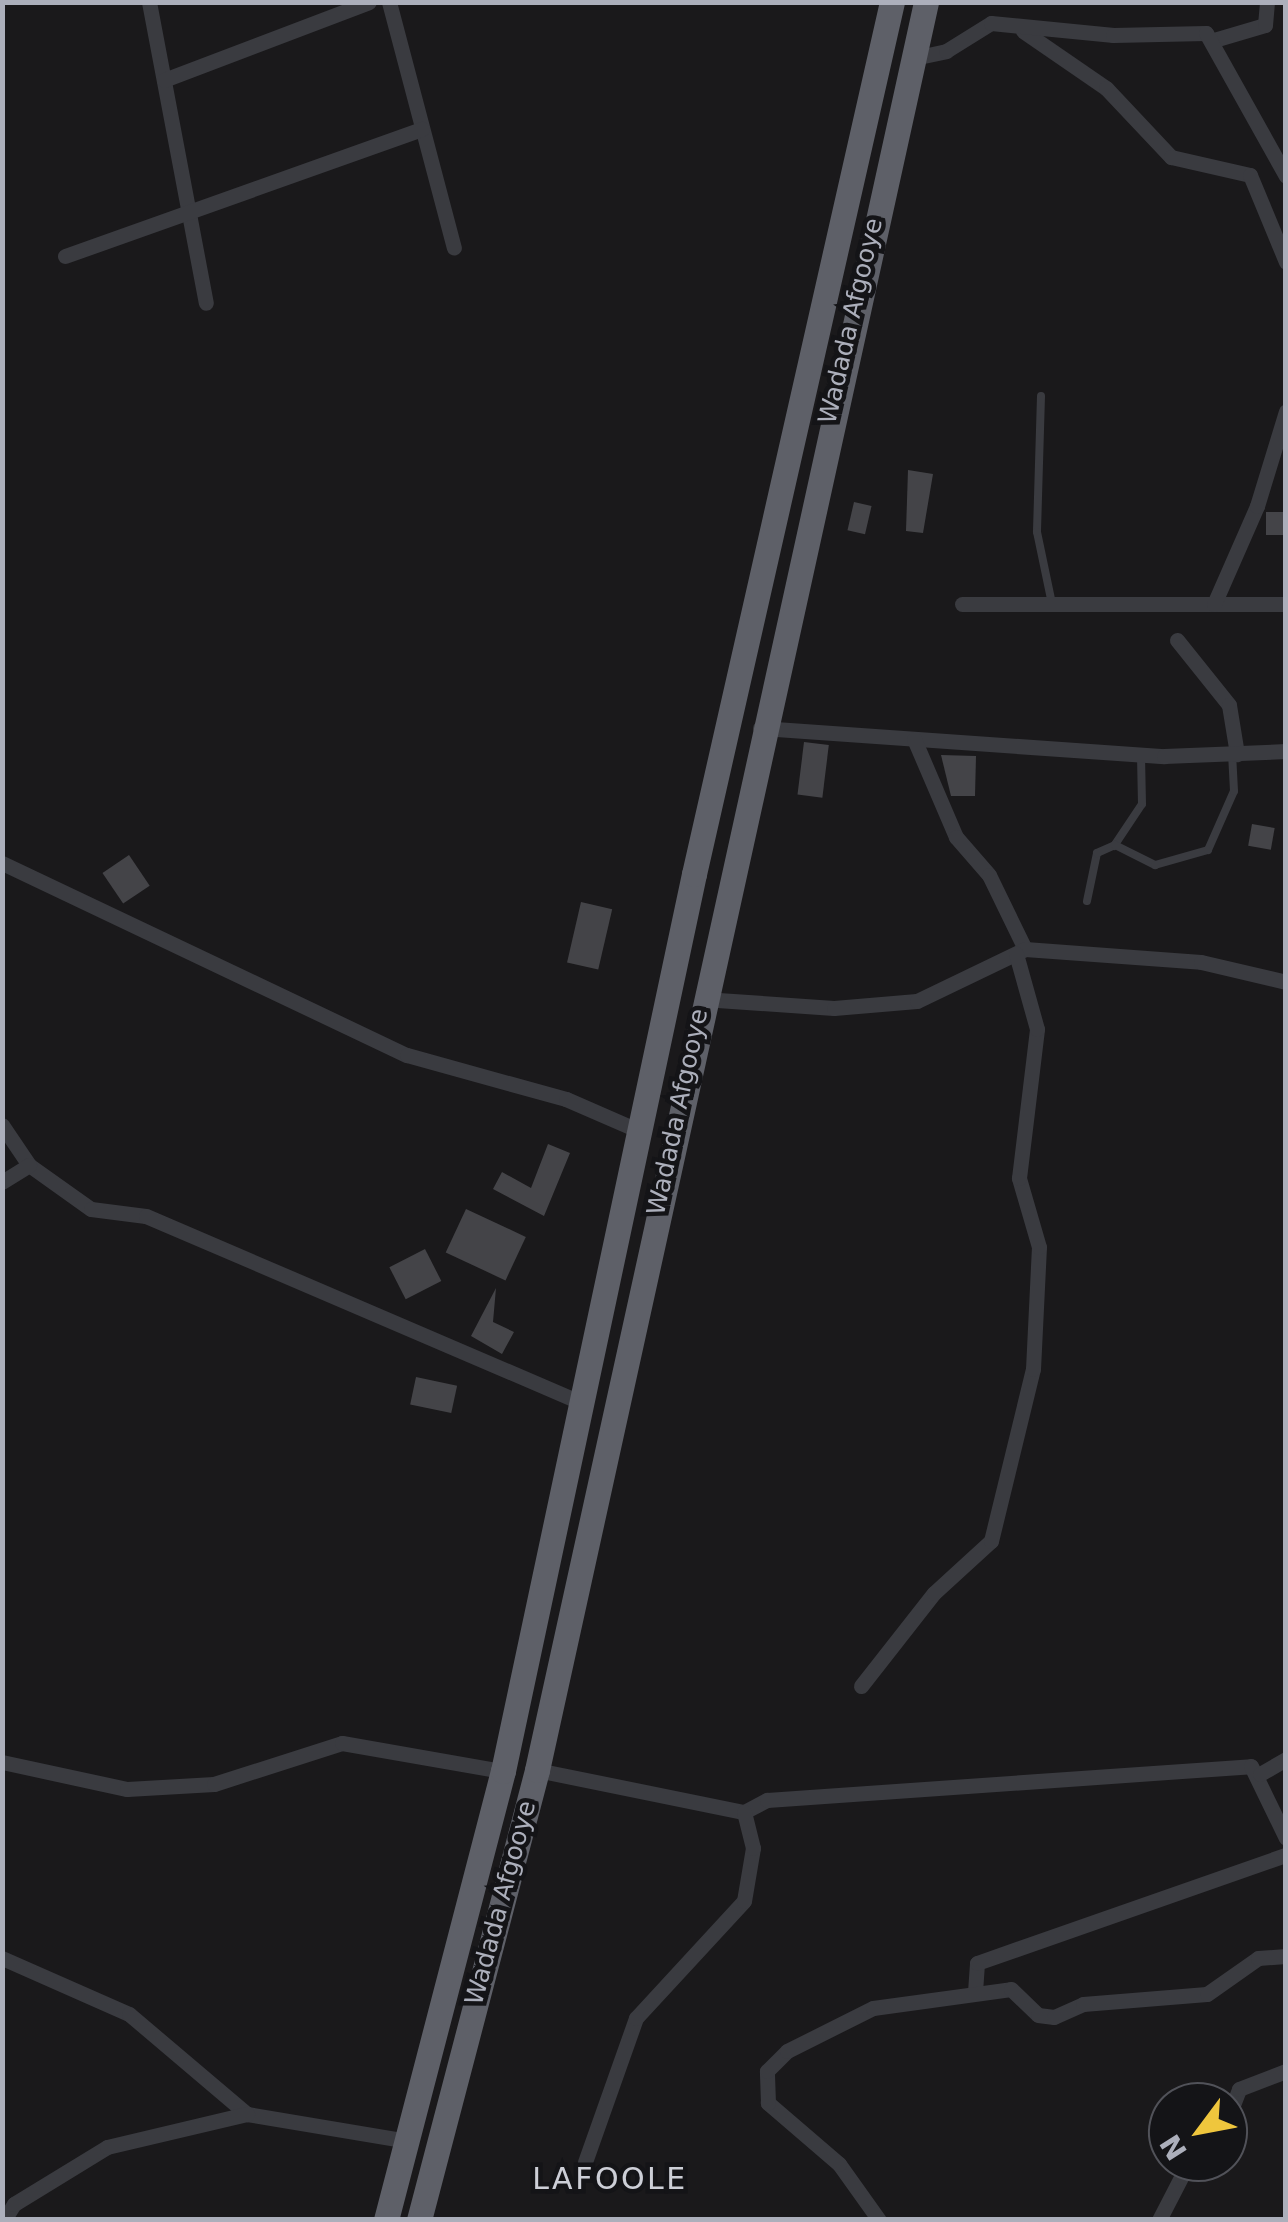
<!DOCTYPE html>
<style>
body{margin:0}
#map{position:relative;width:1288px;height:2222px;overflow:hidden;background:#1a191b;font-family:"DejaVu Sans",sans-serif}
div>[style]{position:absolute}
.building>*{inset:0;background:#444448;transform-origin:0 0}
.service>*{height:8px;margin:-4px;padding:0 4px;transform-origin:4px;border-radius:4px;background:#3a3b40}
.minor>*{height:15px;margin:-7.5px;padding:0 7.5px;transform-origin:7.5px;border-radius:7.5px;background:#3a3b40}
.trunk>*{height:25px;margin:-12.5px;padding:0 12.5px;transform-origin:12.5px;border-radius:12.5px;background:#5e6068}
span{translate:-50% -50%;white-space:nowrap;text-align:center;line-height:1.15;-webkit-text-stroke:9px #141417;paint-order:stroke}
.street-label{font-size:25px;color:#acafbb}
.quarter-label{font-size:30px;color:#cdcfd7;letter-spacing:2.5px}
.frame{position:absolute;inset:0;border:5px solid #acafbb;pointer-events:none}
.north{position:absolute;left:1148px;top:2082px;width:100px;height:100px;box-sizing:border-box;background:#141417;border:2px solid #515259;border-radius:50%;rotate:238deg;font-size:28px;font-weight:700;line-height:40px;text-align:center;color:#acafbb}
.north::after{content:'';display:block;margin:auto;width:35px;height:45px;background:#efc63d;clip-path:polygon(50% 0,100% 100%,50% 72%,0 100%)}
</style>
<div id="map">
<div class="building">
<i style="clip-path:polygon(908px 470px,933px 474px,923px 533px,906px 531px)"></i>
<i style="left:854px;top:502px;width:18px;height:29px;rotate:13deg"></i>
<i style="left:1286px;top:512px;width:23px;height:20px;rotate:90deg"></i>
<i style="left:804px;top:742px;width:25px;height:53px;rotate:7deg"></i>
<i style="clip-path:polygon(941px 755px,976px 756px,975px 796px,951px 796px)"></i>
<i style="left:1252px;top:824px;width:23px;height:22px;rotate:10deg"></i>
<i style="left:129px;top:855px;width:37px;height:32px;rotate:56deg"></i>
<i style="left:581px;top:902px;width:32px;height:62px;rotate:13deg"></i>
<i style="clip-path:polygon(548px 1144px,570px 1153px,544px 1216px,493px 1189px,502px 1172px,531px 1188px)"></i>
<i style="left:466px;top:1209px;width:66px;height:48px;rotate:25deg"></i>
<i style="left:425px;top:1249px;width:36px;height:40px;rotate:63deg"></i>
<i style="clip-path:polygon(496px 1288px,493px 1322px,514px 1332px,502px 1354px,471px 1336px)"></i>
<i style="left:416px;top:1377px;width:42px;height:28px;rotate:12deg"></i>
</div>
<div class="service">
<i style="left:1041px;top:396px;width:136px;rotate:91.7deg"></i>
<i style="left:1037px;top:532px;width:74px;rotate:78.2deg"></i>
<i style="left:1114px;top:846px;width:50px;rotate:-56.3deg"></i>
<i style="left:1142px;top:804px;width:49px;rotate:-91.2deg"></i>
<i style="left:1087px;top:901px;width:49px;rotate:-78.2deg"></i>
<i style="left:1097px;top:853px;width:20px;rotate:-24deg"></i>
<i style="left:1115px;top:845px;width:45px;rotate:26.6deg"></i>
<i style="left:1155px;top:865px;width:55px;rotate:-15.8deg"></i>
<i style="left:1208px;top:850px;width:64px;rotate:-66.2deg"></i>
<i style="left:1234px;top:791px;width:37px;rotate:-93deg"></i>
</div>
<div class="minor">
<i style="left:149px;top:2px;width:306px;rotate:79.3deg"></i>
<i style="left:389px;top:2px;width:254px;rotate:75.2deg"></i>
<i style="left:1023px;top:31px;width:101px;rotate:34.5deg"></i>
<i style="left:1106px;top:88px;width:95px;rotate:46.7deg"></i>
<i style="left:1171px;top:157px;width:81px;rotate:12.8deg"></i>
<i style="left:1250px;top:175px;width:94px;rotate:67.5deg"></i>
<i style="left:1214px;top:40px;width:53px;rotate:-16.4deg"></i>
<i style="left:1265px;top:25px;width:23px;rotate:-85deg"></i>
<i style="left:914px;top:58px;width:33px;rotate:-12deg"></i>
<i style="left:946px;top:51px;width:53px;rotate:-31.9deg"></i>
<i style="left:991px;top:23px;width:123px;rotate:5.6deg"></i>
<i style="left:1113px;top:35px;width:93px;rotate:-1.2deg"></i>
<i style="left:1206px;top:33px;width:164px;rotate:60.8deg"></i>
<i style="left:164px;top:80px;width:219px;rotate:-20.8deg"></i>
<i style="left:65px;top:256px;width:379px;rotate:-19.6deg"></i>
<i style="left:962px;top:604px;width:324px"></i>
<i style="left:1214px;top:604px;width:107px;rotate:-66.3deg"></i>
<i style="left:1257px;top:506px;width:99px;rotate:-73deg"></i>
<i style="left:1177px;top:640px;width:83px;rotate:51.3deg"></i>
<i style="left:1229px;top:705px;width:50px;rotate:80.7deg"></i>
<i style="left:760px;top:728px;width:405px;rotate:4deg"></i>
<i style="left:1164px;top:756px;width:122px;rotate:-2.3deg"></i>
<i style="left:914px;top:739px;width:107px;rotate:66.8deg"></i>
<i style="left:956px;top:837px;width:50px;rotate:49deg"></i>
<i style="left:989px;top:875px;width:82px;rotate:64.1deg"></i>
<i style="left:2px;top:863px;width:448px;rotate:25.4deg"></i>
<i style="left:407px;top:1055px;width:165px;rotate:15.5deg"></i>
<i style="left:566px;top:1099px;width:83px;rotate:23.5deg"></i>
<i style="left:703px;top:999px;width:131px;rotate:3.9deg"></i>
<i style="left:834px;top:1008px;width:83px;rotate:-4.8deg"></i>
<i style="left:917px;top:1001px;width:120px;rotate:-25.7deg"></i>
<i style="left:1025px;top:949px;width:176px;rotate:4.2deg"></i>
<i style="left:1201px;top:962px;width:87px;rotate:13.2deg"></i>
<i style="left:2px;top:1125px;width:48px;rotate:56deg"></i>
<i style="left:29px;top:1165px;width:76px;rotate:35.4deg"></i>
<i style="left:91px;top:1209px;width:55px;rotate:7.3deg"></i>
<i style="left:146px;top:1216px;width:471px;rotate:23.2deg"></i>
<i style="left:2px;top:1182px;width:32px;rotate:-32deg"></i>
<i style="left:861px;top:1686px;width:118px;rotate:-51.9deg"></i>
<i style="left:934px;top:1593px;width:77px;rotate:-42.4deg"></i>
<i style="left:991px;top:1541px;width:177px;rotate:-76.3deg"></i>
<i style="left:1033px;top:1369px;width:122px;rotate:-87.2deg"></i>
<i style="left:1039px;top:1247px;width:72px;rotate:-106.2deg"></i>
<i style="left:1019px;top:1178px;width:150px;rotate:-83.1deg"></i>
<i style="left:1037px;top:1029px;width:78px;rotate:-105.6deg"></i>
<i style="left:2px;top:1762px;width:128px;rotate:12.2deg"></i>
<i style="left:127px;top:1789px;width:87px;rotate:-3.3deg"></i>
<i style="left:214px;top:1784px;width:134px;rotate:-17.8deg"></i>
<i style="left:342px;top:1743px;width:163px;rotate:9.9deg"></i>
<i style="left:537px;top:1770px;width:211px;rotate:11.5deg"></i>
<i style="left:744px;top:1812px;width:26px;rotate:-28deg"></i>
<i style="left:767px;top:1800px;width:485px;rotate:-4deg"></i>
<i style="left:1251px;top:1766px;width:80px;rotate:64.1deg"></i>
<i style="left:1260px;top:1774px;width:30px;rotate:-30deg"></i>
<i style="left:2px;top:1958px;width:139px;rotate:23.8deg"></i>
<i style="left:129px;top:2014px;width:155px;rotate:40.3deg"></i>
<i style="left:247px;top:2114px;width:158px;rotate:9.5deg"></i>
<i style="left:975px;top:1992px;width:29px;rotate:-86deg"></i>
<i style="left:977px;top:1963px;width:327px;rotate:-19.3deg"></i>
<i style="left:1228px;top:2118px;width:31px;rotate:-69deg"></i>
<i style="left:1239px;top:2089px;width:50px;rotate:-21deg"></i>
<i style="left:585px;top:2162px;width:153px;rotate:-70.5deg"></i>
<i style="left:636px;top:2018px;width:159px;rotate:-47.3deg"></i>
<i style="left:744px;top:1901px;width:54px;rotate:-80.4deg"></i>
<i style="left:753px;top:1848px;width:37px;rotate:-104deg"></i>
<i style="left:4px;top:2220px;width:19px;rotate:-58deg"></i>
<i style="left:14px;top:2204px;width:109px;rotate:-31.5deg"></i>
<i style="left:107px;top:2147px;width:144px;rotate:-13.3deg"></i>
<i style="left:879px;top:2220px;width:69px;rotate:-125.5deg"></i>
<i style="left:839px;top:2164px;width:94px;rotate:-139.3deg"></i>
<i style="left:768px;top:2103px;width:32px;rotate:-92deg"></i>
<i style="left:767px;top:2071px;width:28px;rotate:-45deg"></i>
<i style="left:787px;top:2051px;width:96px;rotate:-26.6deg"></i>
<i style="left:873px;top:2008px;width:139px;rotate:-7.8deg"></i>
<i style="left:1011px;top:1989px;width:37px;rotate:44deg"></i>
<i style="left:1038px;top:2015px;width:16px;rotate:7deg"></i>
<i style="left:1054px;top:2017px;width:32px;rotate:-24deg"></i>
<i style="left:1083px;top:2004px;width:124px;rotate:-4.6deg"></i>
<i style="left:1207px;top:1994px;width:62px;rotate:-35.2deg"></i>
<i style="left:1258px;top:1958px;width:28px;rotate:-4deg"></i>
<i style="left:1159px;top:2220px;width:65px;rotate:-62.7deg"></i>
</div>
<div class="trunk">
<i style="left:386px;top:2220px;width:464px;rotate:-75.4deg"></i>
<i style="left:503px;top:1771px;width:917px;rotate:-77.98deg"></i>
<i style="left:694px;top:874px;width:894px;rotate:-77.21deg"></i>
<i style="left:419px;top:2220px;width:465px;rotate:-75.3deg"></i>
<i style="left:537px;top:1770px;width:1810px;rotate:-77.59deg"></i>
</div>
<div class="street-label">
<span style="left:851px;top:321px;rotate:-77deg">Wadada Afgooye</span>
<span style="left:678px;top:1112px;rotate:-78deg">Wadada Afgooye</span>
<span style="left:501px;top:1903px;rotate:-75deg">Wadada Afgooye</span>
</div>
<div class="quarter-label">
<span style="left:610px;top:2179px">LAFOOLE</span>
</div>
<div class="frame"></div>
<div class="north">N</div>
</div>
